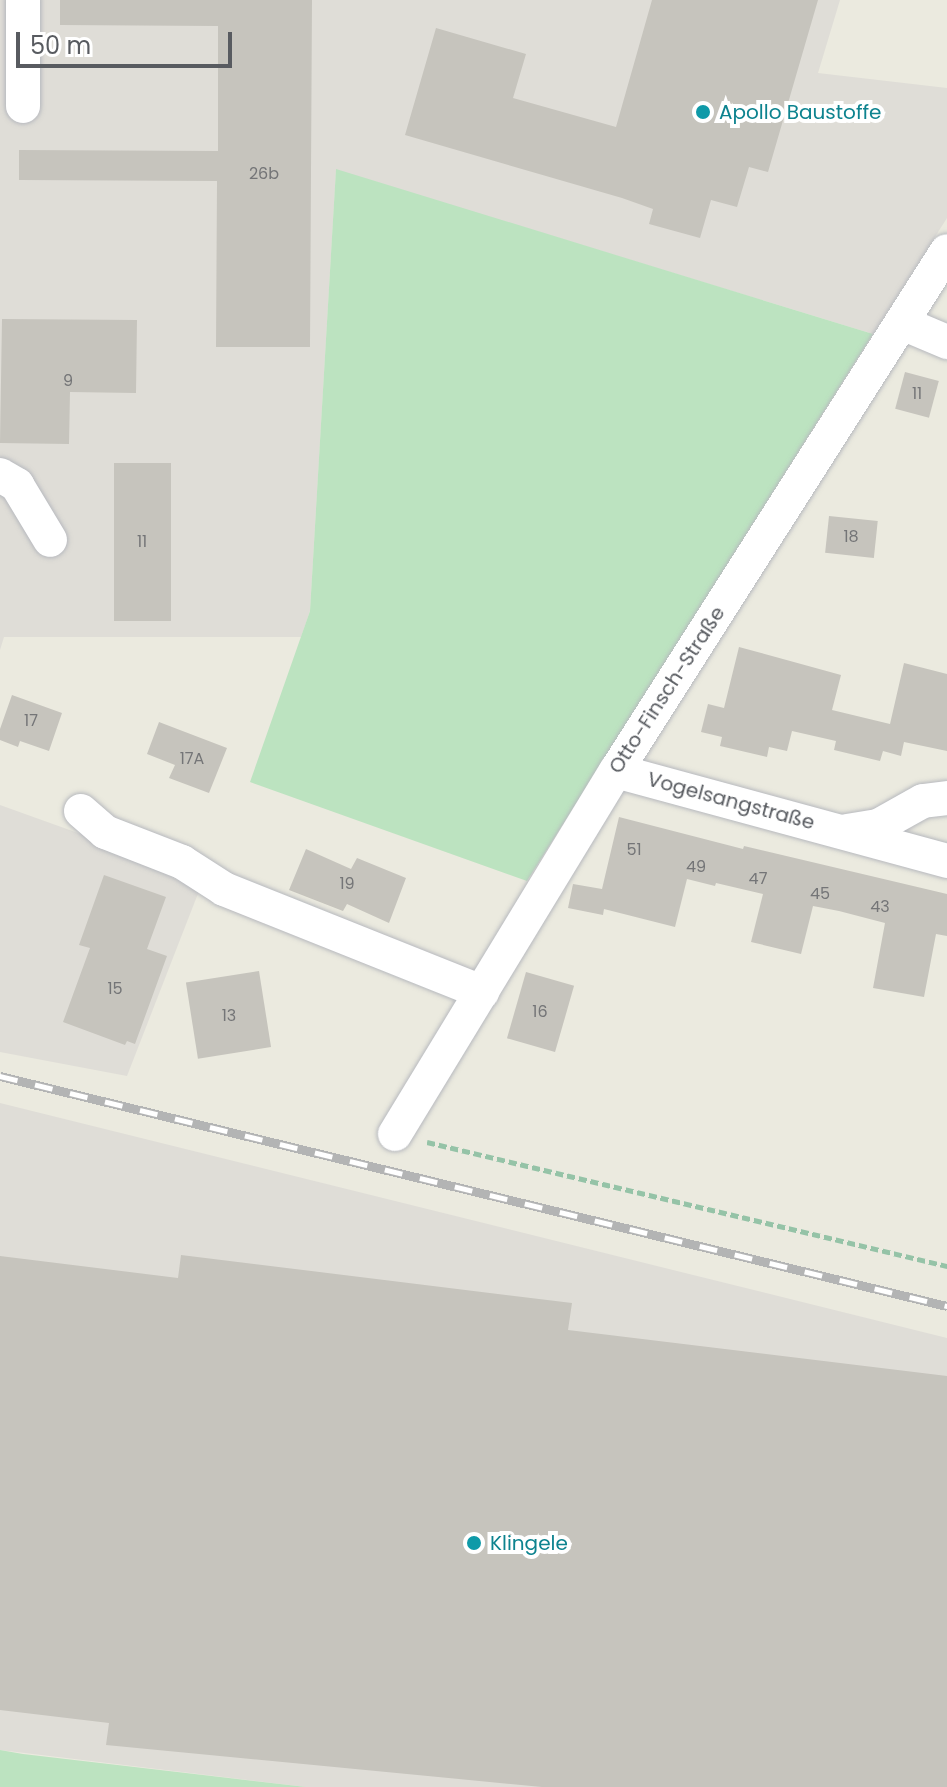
<!DOCTYPE html>
<meta charset="utf-8">
<style>
body{margin:0}
#map{position:relative;width:947px;height:1787px;overflow:hidden;background:#ebeadf;font-family:Poppins,sans-serif}
div>[style]{position:absolute}
.industrial>*{inset:0;background:#dfddd7}
.green>*{inset:0;background:#bce3c0}
.building>*{inset:0;background:#c6c4bd;transform-origin:0 0}
.path>*{height:5px;margin-top:-2.5px;transform-origin:0;background:repeating-linear-gradient(90deg,#95c3a7 0 8px,transparent 0 12px)}
.roads{filter:drop-shadow(0 0 2px #b7b9be) drop-shadow(0 0 2px #b7b9be)}
.minor>*{height:34px;margin:-17px;padding:0 17px;transform-origin:17px;border-radius:17px;background:#fff}
.rail>*{height:9px;margin-top:-4.5px;transform-origin:0;background:repeating-linear-gradient(90deg,#fff 0 18px,#b3b4b4 0 36px);box-sizing:border-box;border-block:2px solid #b3b4b4}
.dots>*{width:22px;height:22px;translate:-50% -50%;box-sizing:border-box;border:4px solid #fff;border-radius:50%}
span{translate:-50% -50%;white-space:nowrap;text-align:center;line-height:1.15;-webkit-text-stroke:8px #fff;paint-order:stroke}
.number-label{font-size:16px;color:#747577}
.number-label span{-webkit-text-stroke-width:0}
.culture-label{font-size:20px;color:#0d838f}
.left{translate:0 -50%;text-align:left}
.street-label{font-size:20px;color:#585b60}
.scale{position:absolute;left:16px;top:32px;width:216px;height:36px;box-sizing:border-box;border:4px solid #585b60;border-top:0;padding-left:10px;font-size:24px;line-height:28px;white-space:nowrap;color:#585b60;-webkit-text-stroke:6px #fff;paint-order:stroke}
</style>
<div id="map">
<div class="industrial">
<i style="clip-path:polygon(0 0,840px 0,818px 73px,947px 88px,947px 218px,873px 334px,336px 170px,310px 611px,301px 637px,4px 637px,0 650px)"></i>
<i style="clip-path:polygon(0 805px,103px 842px,199px 891px,127px 1076px,0 1052px)"></i>
<i style="clip-path:polygon(0 1103px,947px 1338px,947px 1787px,306px 1787px,0 1750px)"></i>
</div>
<div class="green">
<i style="clip-path:polygon(336px 169px,873px 334px,527px 881px,250px 782px,310px 611px)"></i>
<i style="clip-path:polygon(0 1750px,23px 1754px,306px 1787px,0 1787px)"></i>
</div>
<div class="building">
<i style="clip-path:polygon(60px 0,312px 0,310px 347px,216px 347px,217px 181px,19px 180px,19px 150px,218px 151px,218px 26px,60px 25px)"></i>
<i style="clip-path:polygon(652px 0,818px 0,768px 172px,749px 167px,737px 207px,711px 200px,700px 238px,649px 224px,653px 209px,622px 198px,405px 135px,436px 28px,526px 54px,513px 98px,616px 127px)"></i>
<i style="clip-path:polygon(2px 319px,137px 320px,136px 393px,70px 392px,69px 444px,0 443px)"></i>
<i style="left:905px;top:372px;width:35px;height:38px;rotate:15deg"></i>
<i style="left:114px;top:463px;width:57px;height:158px"></i>
<i style="left:829px;top:516px;width:49px;height:37px;rotate:6deg"></i>
<i style="clip-path:polygon(739px 647px,841px 675px,832px 710px,890px 724px,904px 663px,947px 674px,947px 751px,904px 742px,901px 756px,883px 751px,880px 761px,834px 750px,836px 741px,792px 731px,787px 751px,769px 747px,767px 757px,720px 746px,722px 737px,701px 732px,708px 704px,724px 708px)"></i>
<i style="clip-path:polygon(12px 695px,62px 713px,49px 751px,20px 741px,18px 747px,0 740px,0 729px)"></i>
<i style="clip-path:polygon(159px 722px,227px 748px,209px 793px,169px 778px,175px 765px,147px 754px)"></i>
<i style="clip-path:polygon(619px 817px,743px 849px,744px 846px,947px 894px,947px 936px,936px 934px,924px 997px,873px 988px,885px 923px,839px 911px,813px 906px,801px 954px,751px 942px,763px 894px,716px 883px,715px 886px,687px 879px,675px 927px,604px 909px,603px 915px,568px 908px,573px 884px,602px 889px)"></i>
<i style="clip-path:polygon(306px 849px,351px 869px,357px 858px,406px 878px,389px 923px,347px 904px,343px 911px,289px 890px)"></i>
<i style="clip-path:polygon(104px 875px,166px 897px,147px 949px,167px 956px,135px 1044px,127px 1041px,125px 1045px,63px 1022px,90px 948px,79px 945px)"></i>
<i style="left:259px;top:971px;width:77px;height:74px;rotate:81deg"></i>
<i style="left:526px;top:972px;width:50px;height:69px;rotate:16deg"></i>
<i style="clip-path:polygon(181px 1255px,572px 1303px,568px 1330px,947px 1376px,947px 1787px,542px 1787px,106px 1745px,109px 1723px,0 1710px,0 1256px,178px 1278px)"></i>
</div>
<div class="path">
<i style="left:427px;top:1142px;width:535px;rotate:13.41deg"></i>
</div>
<div class="roads">
<div class="minor">
<i style="left:23px;top:0;width:106px;rotate:90deg"></i>
<i style="left:902px;top:323px;width:49px;rotate:22.9deg"></i>
<i style="left:0;top:475px;width:20px;rotate:30deg"></i>
<i style="left:17px;top:485px;width:64px;rotate:59deg"></i>
<i style="left:616px;top:771px;width:343px;rotate:15.2deg"></i>
<i style="left:81px;top:811px;width:32px;rotate:41deg"></i>
<i style="left:105px;top:832px;width:83px;rotate:21.3deg"></i>
<i style="left:182px;top:862px;width:50px;rotate:32.7deg"></i>
<i style="left:224px;top:889px;width:278px;rotate:21.8deg"></i>
<i style="left:847px;top:831px;width:31px;rotate:-9deg"></i>
<i style="left:878px;top:826px;width:51px;rotate:-29.1deg"></i>
<i style="left:923px;top:801px;width:24px;rotate:-7deg"></i>
<i style="left:395px;top:1134px;width:425px;rotate:-58.7deg"></i>
<i style="left:616px;top:771px;width:616px;rotate:-57.52deg"></i>
</div>
</div>
<div class="rail">
<i style="left:0;top:1076px;width:975px;rotate:13.65deg"></i>
</div>
<div class="dots">
<i style="left:703px;top:112px;background:#0f9aa8"></i>
<i style="left:474px;top:1543px;background:#0f9aa8"></i>
</div>
<div class="number-label">
<span style="left:264px;top:174px">26b</span>
<span style="left:68px;top:381px">9</span>
<span style="left:917px;top:394px">11</span>
<span style="left:851px;top:537px">18</span>
<span style="left:142px;top:542px">11</span>
<span style="left:31px;top:721px">17</span>
<span style="left:192px;top:759px">17A</span>
<span style="left:634px;top:850px">51</span>
<span style="left:696px;top:867px">49</span>
<span style="left:758px;top:879px">47</span>
<span style="left:347px;top:884px">19</span>
<span style="left:820px;top:894px">45</span>
<span style="left:880px;top:907px">43</span>
<span style="left:115px;top:989px">15</span>
<span style="left:540px;top:1012px">16</span>
<span style="left:229px;top:1016px">13</span>
</div>
<div class="culture-label">
<span class="left" style="left:719px;top:112px">Apollo Baustoffe</span>
<span class="left" style="left:490px;top:1543px">Klingele</span>
</div>
<div class="street-label">
<span style="left:667px;top:690px;rotate:-57deg">Otto-Finsch-Straße</span>
<span style="left:731px;top:801px;rotate:15deg">Vogelsangstraße</span>
</div>
<div class="scale">50 m</div>
</div>
